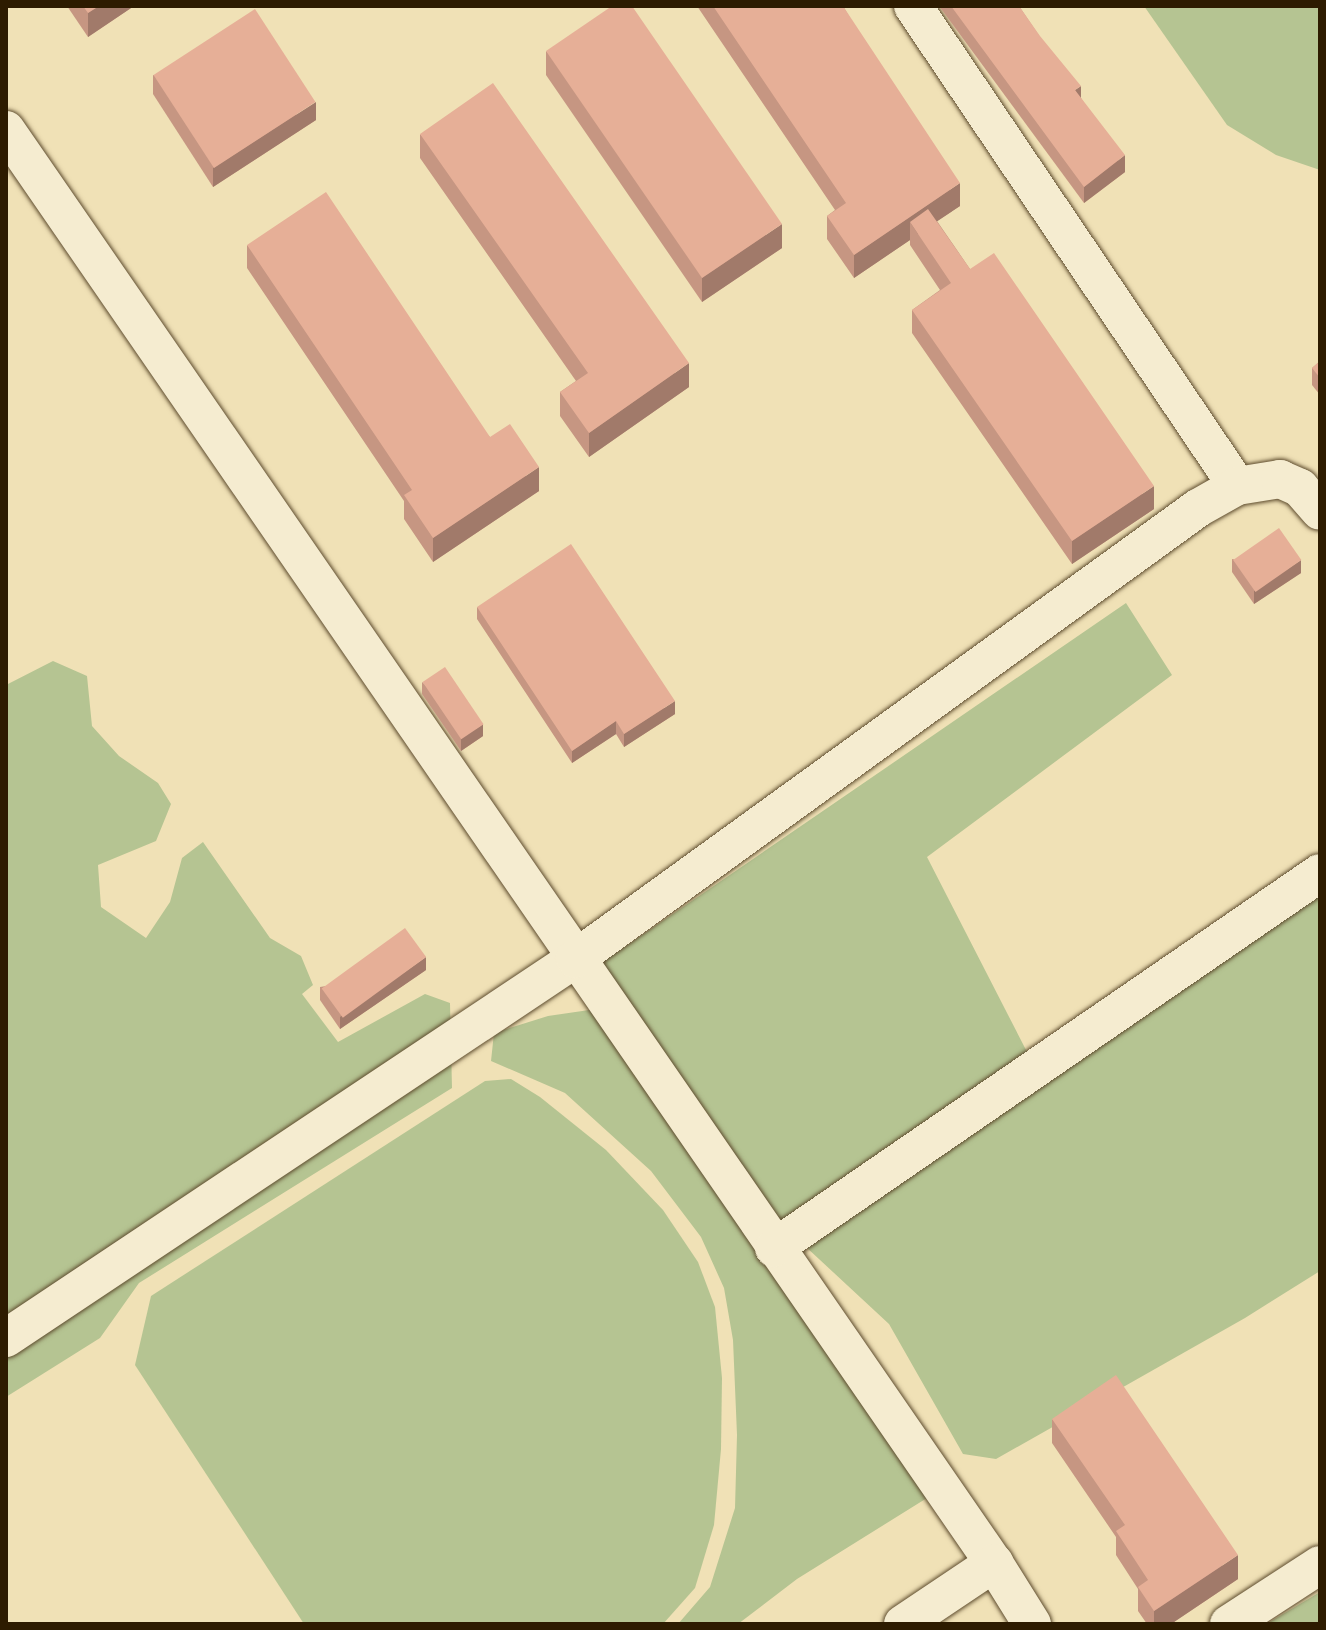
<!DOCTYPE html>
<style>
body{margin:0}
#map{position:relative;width:1326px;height:1630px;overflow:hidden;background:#f0e1b6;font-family:"IM FELL French Canon",serif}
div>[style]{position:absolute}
.green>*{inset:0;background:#b5c492}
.roads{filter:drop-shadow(0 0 2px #5e4c2e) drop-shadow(0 0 2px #5e4c2e)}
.minor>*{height:38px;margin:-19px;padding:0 19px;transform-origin:19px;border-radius:19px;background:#f5ecd0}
.wall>*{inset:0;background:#c69682}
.shaded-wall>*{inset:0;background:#a17a6a}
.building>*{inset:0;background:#e6af97;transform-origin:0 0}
span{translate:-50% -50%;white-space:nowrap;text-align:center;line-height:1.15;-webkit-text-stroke:8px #f5ecd0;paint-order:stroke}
.frame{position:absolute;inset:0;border:8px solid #2d1b00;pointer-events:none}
</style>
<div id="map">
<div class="green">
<i style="clip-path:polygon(1144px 6px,1320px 6px,1320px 170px,1276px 155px,1227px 125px)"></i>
<i style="clip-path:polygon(1126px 603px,1172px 675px,927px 857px,1044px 1085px,1320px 891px,1320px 1271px,1245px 1318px,996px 1459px,963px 1454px,889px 1324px,778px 1221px,597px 966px)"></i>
<i style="clip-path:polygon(53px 661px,87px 676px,92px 726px,119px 756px,158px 783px,171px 804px,156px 841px,98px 865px,101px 907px,146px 938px,170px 902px,182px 858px,203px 842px,270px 938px,301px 956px,313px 985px,302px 994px,338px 1042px,425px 994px,450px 1003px,452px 1088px,139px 1283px,100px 1338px,6px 1397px,6px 685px)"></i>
<i style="clip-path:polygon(596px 1009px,935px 1493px,797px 1579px,738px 1624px,678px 1624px,710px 1587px,735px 1508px,737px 1435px,733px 1340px,724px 1288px,701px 1237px,651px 1171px,565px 1093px,491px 1061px,494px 1033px,548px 1016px)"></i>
<i style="clip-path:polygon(511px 1079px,540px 1097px,606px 1150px,663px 1210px,698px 1262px,715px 1307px,722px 1378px,721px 1449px,714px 1525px,695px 1588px,663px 1624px,304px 1624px,135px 1365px,151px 1296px,485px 1081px)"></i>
<i style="clip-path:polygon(1320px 1592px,1320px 1624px,1266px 1624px)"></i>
</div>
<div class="roads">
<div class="minor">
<i style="left:913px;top:6px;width:579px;rotate:55.98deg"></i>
<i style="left:6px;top:130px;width:1741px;rotate:55.42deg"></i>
<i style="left:994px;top:1563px;width:72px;rotate:58.1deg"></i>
<i style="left:774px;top:1248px;width:662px;rotate:-34.48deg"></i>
<i style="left:6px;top:1338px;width:684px;rotate:-33.67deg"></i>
<i style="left:575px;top:959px;width:769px;rotate:-35.9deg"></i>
<i style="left:1198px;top:508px;width:45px;rotate:-29.4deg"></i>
<i style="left:1237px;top:486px;width:44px;rotate:-9.2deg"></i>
<i style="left:1280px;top:479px;width:22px;rotate:24deg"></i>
<i style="left:1300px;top:488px;width:30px;rotate:49deg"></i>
<i style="left:903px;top:1624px;width:110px;rotate:-33.8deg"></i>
<i style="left:1229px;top:1624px;width:108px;rotate:-33deg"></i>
</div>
</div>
<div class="wall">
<i style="clip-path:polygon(67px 6px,134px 6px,88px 37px)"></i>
<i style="clip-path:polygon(697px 6px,843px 6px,960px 206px,937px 221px,970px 269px,1154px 509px,1072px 564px,912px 333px,912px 310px,940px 290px,910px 245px,910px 240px,854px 278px,827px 239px,827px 216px,835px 210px)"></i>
<i style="clip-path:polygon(939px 6px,1019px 6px,1081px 98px,1125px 172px,1084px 203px)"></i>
<i style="clip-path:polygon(546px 51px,782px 248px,702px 302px,546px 75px)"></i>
<i style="clip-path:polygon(153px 75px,316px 120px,213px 187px,153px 94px)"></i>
<i style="clip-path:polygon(420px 134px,689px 387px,589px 457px,560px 416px,560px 392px,576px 381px,420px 158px)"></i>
<i style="clip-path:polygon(247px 245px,490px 437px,539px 491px,433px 562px,404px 519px,404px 501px,247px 268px)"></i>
<i style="clip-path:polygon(1320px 361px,1320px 395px,1312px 385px,1312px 368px)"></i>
<i style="clip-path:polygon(1232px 559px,1301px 573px,1254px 604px,1232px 572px)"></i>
<i style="clip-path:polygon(477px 607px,675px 714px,624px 747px,616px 734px,572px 763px,477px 619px)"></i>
<i style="clip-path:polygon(422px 682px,483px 736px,461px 751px,422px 694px)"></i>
<i style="clip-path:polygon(426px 970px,340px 1029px,320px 1000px,320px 987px)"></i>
<i style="clip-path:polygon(1052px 1419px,1238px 1579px,1171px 1624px,1147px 1624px,1138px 1611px,1138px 1589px,1116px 1555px,1116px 1537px,1052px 1443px)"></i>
</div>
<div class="shaded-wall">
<i style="clip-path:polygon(99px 6px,134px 6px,88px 37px,88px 13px)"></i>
<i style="clip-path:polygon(1081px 86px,1081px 102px,1075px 90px)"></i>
<i style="clip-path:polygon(316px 102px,316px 120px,213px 187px,213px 168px)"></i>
<i style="clip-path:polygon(1125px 155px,1125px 172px,1084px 203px,1084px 187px)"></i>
<i style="clip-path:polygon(960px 183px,960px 206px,918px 234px,910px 222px,910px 240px,854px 278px,854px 255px)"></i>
<i style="clip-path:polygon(782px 224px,782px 248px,702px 302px,702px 278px)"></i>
<i style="clip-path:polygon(689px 363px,689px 387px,589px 457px,589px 433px)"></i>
<i style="clip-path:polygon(539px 467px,539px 491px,433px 562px,433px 538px)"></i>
<i style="clip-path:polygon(1154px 486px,1154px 509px,1072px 564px,1072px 541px)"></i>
<i style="clip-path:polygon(1301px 560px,1301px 573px,1254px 604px,1254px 591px)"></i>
<i style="clip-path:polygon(675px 701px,675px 714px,624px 747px,624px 734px)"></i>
<i style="clip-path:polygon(616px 721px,616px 734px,572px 763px,572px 751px)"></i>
<i style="clip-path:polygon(483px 724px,483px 736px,461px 751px,461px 738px)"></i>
<i style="clip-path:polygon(426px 957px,426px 970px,340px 1029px,340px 1017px)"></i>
<i style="clip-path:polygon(1238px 1555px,1238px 1579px,1171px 1624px,1154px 1624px,1154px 1611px)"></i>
</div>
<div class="building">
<i style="clip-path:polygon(83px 6px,99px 6px,88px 13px)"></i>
<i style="clip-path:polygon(612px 6px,632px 6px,782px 224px,702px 278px,546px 51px)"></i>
<i style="clip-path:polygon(713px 6px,843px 6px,960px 183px,854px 255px,827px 216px,846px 203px)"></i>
<i style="clip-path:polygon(951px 6px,1019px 6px,1040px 36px,1081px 86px,1075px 90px,1125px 155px,1084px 187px)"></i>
<i style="left:255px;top:9px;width:111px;height:121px;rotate:57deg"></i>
<i style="clip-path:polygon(493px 83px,689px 363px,589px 433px,560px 392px,588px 373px,420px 134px)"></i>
<i style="clip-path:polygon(326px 192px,490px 437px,510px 424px,539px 467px,433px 538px,404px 495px,412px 490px,247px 245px)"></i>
<i style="clip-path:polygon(928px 209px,970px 269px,994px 253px,1154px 486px,1072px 541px,912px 310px,951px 283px,910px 222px)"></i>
<i style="clip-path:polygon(1320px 361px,1320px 378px,1312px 368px)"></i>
<i style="left:1279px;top:528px;width:39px;height:56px;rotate:55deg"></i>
<i style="clip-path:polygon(571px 544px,675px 701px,624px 734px,616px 721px,572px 751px,477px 607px)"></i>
<i style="left:445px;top:667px;width:69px;height:27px;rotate:56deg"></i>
<i style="left:405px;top:928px;width:36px;height:103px;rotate:54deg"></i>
<i style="clip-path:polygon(1116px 1375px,1238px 1555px,1154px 1611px,1138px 1587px,1148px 1580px,1116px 1531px,1125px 1525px,1052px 1419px)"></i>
</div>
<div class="frame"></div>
</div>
